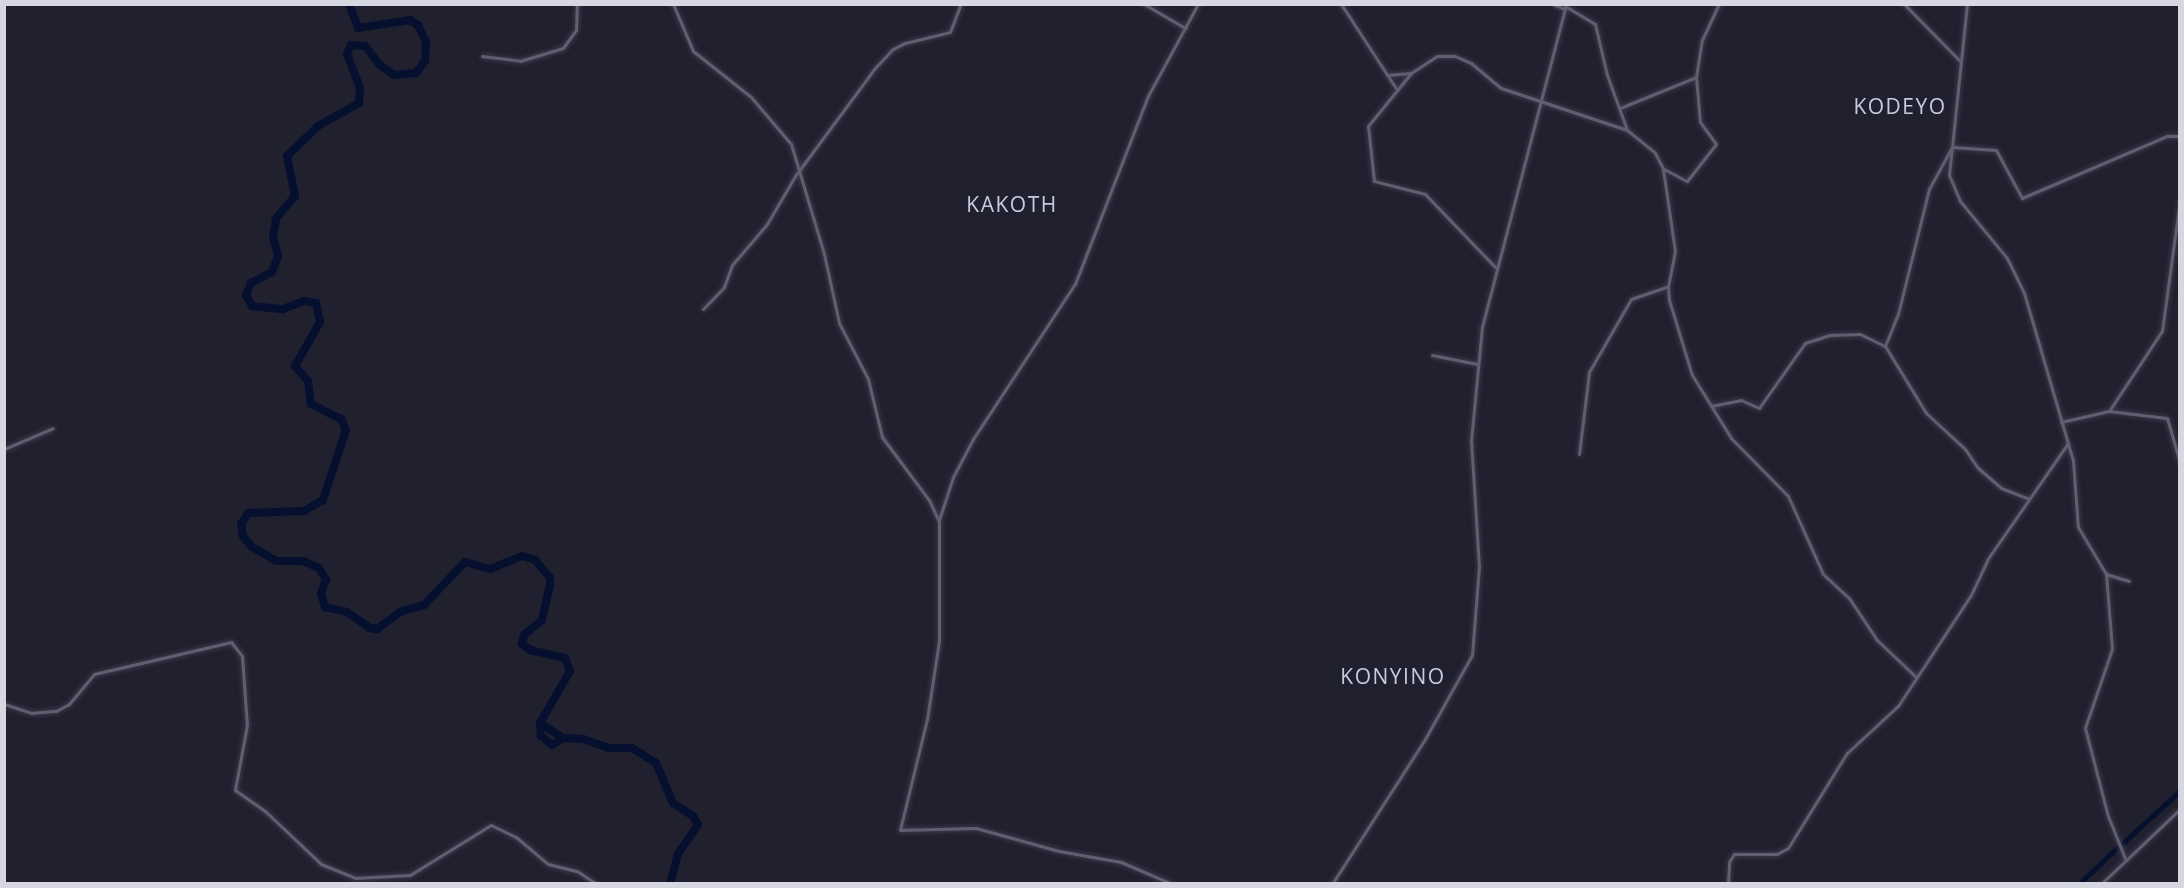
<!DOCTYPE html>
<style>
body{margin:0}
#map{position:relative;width:2184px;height:888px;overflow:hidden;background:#21202f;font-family:"Open Sans",sans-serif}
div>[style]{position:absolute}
.canal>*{height:4.5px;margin:-2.25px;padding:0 2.25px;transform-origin:2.25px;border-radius:2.25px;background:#050f2e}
.river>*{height:8px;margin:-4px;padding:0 4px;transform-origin:4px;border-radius:4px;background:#050f2e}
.roads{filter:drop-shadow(0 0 2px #3c3a48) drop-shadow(0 0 2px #3c3a48)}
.street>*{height:3px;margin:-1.5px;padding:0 1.5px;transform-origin:1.5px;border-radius:1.5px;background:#605f71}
span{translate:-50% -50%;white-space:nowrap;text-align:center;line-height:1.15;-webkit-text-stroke:5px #21202f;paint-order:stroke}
.quarter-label{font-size:21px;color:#cacadf;letter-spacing:1.5px}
.frame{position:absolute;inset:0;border:6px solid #d7d7e2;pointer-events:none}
</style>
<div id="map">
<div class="canal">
<i style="left:2123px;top:843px;width:77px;rotate:-42.4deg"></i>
<i style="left:2079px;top:884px;width:52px;rotate:-43.5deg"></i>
</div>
<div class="river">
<i style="left:349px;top:4px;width:26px;rotate:69deg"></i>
<i style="left:358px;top:28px;width:53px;rotate:-8.7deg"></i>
<i style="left:410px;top:20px;width:9px;rotate:32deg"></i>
<i style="left:418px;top:25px;width:19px;rotate:65deg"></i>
<i style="left:426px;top:42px;width:19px;rotate:93deg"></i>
<i style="left:425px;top:61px;width:15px;rotate:127deg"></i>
<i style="left:416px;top:73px;width:22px;rotate:175deg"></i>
<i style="left:394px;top:75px;width:17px;rotate:-144deg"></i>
<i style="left:380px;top:65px;width:24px;rotate:-128deg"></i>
<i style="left:365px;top:46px;width:14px;rotate:-176deg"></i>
<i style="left:351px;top:45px;width:10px;rotate:114deg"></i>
<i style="left:347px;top:54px;width:36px;rotate:69deg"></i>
<i style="left:360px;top:88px;width:15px;rotate:94deg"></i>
<i style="left:359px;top:103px;width:47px;rotate:150.7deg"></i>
<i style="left:318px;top:126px;width:43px;rotate:135.9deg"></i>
<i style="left:287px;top:156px;width:41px;rotate:78.7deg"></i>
<i style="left:295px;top:196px;width:30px;rotate:130deg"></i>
<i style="left:276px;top:219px;width:18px;rotate:99deg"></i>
<i style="left:273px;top:237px;width:20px;rotate:75deg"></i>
<i style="left:278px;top:256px;width:17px;rotate:111deg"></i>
<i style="left:272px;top:272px;width:24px;rotate:152deg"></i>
<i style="left:251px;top:283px;width:13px;rotate:113deg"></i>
<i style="left:246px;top:295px;width:13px;rotate:61deg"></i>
<i style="left:252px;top:306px;width:31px;rotate:6deg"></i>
<i style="left:283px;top:309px;width:22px;rotate:-21deg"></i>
<i style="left:304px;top:301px;width:12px;rotate:9deg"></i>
<i style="left:316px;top:303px;width:19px;rotate:78deg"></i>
<i style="left:320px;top:322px;width:51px;rotate:119.6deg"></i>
<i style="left:295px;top:366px;width:20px;rotate:49deg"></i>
<i style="left:308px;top:381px;width:23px;rotate:83deg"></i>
<i style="left:311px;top:404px;width:34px;rotate:27deg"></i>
<i style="left:341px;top:419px;width:12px;rotate:66deg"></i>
<i style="left:346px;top:430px;width:74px;rotate:108.2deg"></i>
<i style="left:323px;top:500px;width:22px;rotate:150deg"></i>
<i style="left:304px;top:511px;width:56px;rotate:178deg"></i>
<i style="left:248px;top:513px;width:13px;rotate:122deg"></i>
<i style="left:241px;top:524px;width:12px;rotate:81deg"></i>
<i style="left:243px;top:536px;width:14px;rotate:51deg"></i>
<i style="left:252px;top:547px;width:28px;rotate:30deg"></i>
<i style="left:276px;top:561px;width:27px"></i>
<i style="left:303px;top:561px;width:17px;rotate:24deg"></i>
<i style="left:319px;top:568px;width:14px;rotate:60deg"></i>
<i style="left:326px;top:580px;width:14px;rotate:111deg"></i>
<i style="left:321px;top:593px;width:15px;rotate:74deg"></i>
<i style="left:325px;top:607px;width:23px;rotate:13deg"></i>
<i style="left:347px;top:612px;width:28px;rotate:35deg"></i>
<i style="left:370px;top:628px;width:7px;rotate:8deg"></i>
<i style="left:377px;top:629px;width:31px;rotate:-36deg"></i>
<i style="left:402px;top:611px;width:23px;rotate:-15deg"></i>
<i style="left:424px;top:605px;width:59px;rotate:-46.4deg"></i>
<i style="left:465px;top:562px;width:26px;rotate:16deg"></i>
<i style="left:490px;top:569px;width:35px;rotate:-22deg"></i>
<i style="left:523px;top:556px;width:13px;rotate:18deg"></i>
<i style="left:535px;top:560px;width:23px;rotate:50deg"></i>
<i style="left:550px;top:578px;width:7px;rotate:90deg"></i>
<i style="left:550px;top:585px;width:36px;rotate:103deg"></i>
<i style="left:542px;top:620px;width:23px;rotate:140deg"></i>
<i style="left:524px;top:635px;width:9px;rotate:103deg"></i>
<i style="left:522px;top:644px;width:10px;rotate:37deg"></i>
<i style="left:530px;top:650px;width:36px;rotate:13deg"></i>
<i style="left:565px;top:658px;width:14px;rotate:69deg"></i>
<i style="left:570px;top:671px;width:60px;rotate:120deg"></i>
<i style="left:540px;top:723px;width:13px;rotate:86deg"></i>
<i style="left:541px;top:736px;width:14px;rotate:39deg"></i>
<i style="left:552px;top:745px;width:13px;rotate:-32deg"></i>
<i style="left:563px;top:738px;width:20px;rotate:3deg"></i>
<i style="left:583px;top:739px;width:28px;rotate:19deg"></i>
<i style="left:609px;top:748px;width:23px"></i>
<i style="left:632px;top:748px;width:28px;rotate:32deg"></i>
<i style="left:656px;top:763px;width:43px;rotate:67deg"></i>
<i style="left:673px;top:803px;width:24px;rotate:33deg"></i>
<i style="left:693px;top:816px;width:10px;rotate:61deg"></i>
<i style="left:698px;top:825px;width:35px;rotate:125deg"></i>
<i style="left:678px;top:854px;width:31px;rotate:105deg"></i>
<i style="left:540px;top:723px;width:27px;rotate:33deg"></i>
</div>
<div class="roads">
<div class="street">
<i style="left:673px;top:4px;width:51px;rotate:66.9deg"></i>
<i style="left:693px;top:51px;width:74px;rotate:38.4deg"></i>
<i style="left:751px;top:97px;width:62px;rotate:49.6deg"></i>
<i style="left:791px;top:144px;width:115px;rotate:73.3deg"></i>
<i style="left:824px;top:254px;width:71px;rotate:77.7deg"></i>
<i style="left:839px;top:323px;width:63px;rotate:62.6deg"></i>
<i style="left:868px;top:379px;width:60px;rotate:76.4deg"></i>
<i style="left:882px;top:437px;width:79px;rotate:53.3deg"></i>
<i style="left:929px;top:500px;width:23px;rotate:65deg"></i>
<i style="left:939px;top:521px;width:120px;rotate:90deg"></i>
<i style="left:939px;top:641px;width:79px;rotate:98.7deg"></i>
<i style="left:927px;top:719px;width:114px;rotate:103.7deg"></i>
<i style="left:900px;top:830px;width:76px;rotate:-1.5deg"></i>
<i style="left:976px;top:828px;width:86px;rotate:15.5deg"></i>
<i style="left:1059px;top:851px;width:63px;rotate:10.1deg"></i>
<i style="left:1121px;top:862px;width:56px;rotate:23.3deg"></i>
<i style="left:1144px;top:4px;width:48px;rotate:30.3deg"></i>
<i style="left:1341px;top:4px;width:103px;rotate:56.9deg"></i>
<i style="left:1553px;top:4px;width:13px;rotate:23deg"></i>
<i style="left:1904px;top:4px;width:81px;rotate:45.5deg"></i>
<i style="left:1967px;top:4px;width:172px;rotate:96deg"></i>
<i style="left:1949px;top:175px;width:28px;rotate:67deg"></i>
<i style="left:1960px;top:201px;width:74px;rotate:50.5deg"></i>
<i style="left:2007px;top:258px;width:39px;rotate:64deg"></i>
<i style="left:2024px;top:293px;width:175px;rotate:73.7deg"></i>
<i style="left:2073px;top:461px;width:66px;rotate:85.7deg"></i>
<i style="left:2078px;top:527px;width:55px;rotate:59.2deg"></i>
<i style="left:2106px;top:574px;width:75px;rotate:85.4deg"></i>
<i style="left:2112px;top:649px;width:83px;rotate:108.9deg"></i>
<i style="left:2085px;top:728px;width:91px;rotate:75.4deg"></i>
<i style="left:2108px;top:816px;width:48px;rotate:68.2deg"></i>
<i style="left:1565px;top:6px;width:35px;rotate:31deg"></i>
<i style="left:1595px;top:24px;width:52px;rotate:76.8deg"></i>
<i style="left:1607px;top:75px;width:59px;rotate:70deg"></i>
<i style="left:1627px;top:130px;width:36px;rotate:39deg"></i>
<i style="left:1655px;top:153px;width:18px;rotate:63deg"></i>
<i style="left:1663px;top:169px;width:83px;rotate:81.7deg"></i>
<i style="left:1675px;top:251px;width:36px;rotate:101deg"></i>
<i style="left:1668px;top:286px;width:14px;rotate:86deg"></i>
<i style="left:1669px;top:300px;width:78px;rotate:73deg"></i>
<i style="left:1692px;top:375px;width:74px;rotate:58.2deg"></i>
<i style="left:1731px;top:438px;width:81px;rotate:45.5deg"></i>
<i style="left:1788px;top:496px;width:85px;rotate:65.8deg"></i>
<i style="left:1823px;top:574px;width:35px;rotate:43deg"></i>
<i style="left:1849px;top:598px;width:50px;rotate:56.3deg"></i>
<i style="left:1877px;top:640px;width:55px;rotate:43.5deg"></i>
<i style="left:482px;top:56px;width:38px;rotate:7deg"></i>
<i style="left:520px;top:61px;width:45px;rotate:-16.8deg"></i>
<i style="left:563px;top:48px;width:22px;rotate:-54deg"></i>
<i style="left:576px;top:30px;width:26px;rotate:-88deg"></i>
<i style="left:1387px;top:75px;width:24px;rotate:-5deg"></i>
<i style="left:1620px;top:108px;width:82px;rotate:-22.2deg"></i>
<i style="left:1664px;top:169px;width:26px;rotate:28deg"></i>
<i style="left:1687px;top:181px;width:47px;rotate:-51.9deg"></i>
<i style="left:1716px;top:144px;width:27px;rotate:-126deg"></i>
<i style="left:1700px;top:122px;width:45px;rotate:-95.1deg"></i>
<i style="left:1696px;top:77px;width:37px;rotate:-81deg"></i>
<i style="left:1702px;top:40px;width:40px;rotate:-65deg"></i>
<i style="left:1495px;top:267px;width:101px;rotate:-133.8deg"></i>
<i style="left:1425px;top:194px;width:53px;rotate:-165.7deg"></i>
<i style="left:1374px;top:181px;width:55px;rotate:-96.2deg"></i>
<i style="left:1368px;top:126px;width:68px;rotate:-50.9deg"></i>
<i style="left:1411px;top:73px;width:31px;rotate:-33deg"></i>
<i style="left:1437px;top:56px;width:18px"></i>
<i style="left:1455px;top:56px;width:17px;rotate:24deg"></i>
<i style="left:1471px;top:63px;width:39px;rotate:40deg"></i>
<i style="left:1501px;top:88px;width:133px;rotate:18.4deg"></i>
<i style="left:703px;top:309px;width:30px;rotate:-46deg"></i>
<i style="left:724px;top:287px;width:23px;rotate:-70deg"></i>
<i style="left:732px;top:265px;width:54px;rotate:-49.5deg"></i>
<i style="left:767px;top:224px;width:56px;rotate:-59.7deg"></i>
<i style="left:795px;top:176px;width:134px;rotate:-53.5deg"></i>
<i style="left:875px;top:68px;width:26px;rotate:-47deg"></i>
<i style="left:893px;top:49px;width:13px;rotate:-27deg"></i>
<i style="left:905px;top:43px;width:46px;rotate:-13.7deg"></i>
<i style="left:950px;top:32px;width:30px;rotate:-69deg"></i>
<i style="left:1885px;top:346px;width:35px;rotate:-68deg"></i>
<i style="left:1898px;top:314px;width:129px;rotate:-76.1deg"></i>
<i style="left:1929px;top:189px;width:48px;rotate:-61.3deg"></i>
<i style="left:1952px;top:147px;width:44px;rotate:3.9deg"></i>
<i style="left:1996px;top:150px;width:55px;rotate:61.6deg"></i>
<i style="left:2022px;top:198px;width:158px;rotate:-23.2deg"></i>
<i style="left:2167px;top:136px;width:13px"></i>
<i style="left:1432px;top:355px;width:46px;rotate:11.3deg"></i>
<i style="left:1711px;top:406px;width:31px;rotate:-11deg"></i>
<i style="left:1741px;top:400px;width:20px;rotate:24deg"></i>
<i style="left:1759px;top:408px;width:80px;rotate:-54.7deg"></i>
<i style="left:1805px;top:343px;width:26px;rotate:-18deg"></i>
<i style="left:1830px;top:335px;width:30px;rotate:-2deg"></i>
<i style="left:1860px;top:334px;width:28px;rotate:26deg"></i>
<i style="left:1885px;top:346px;width:79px;rotate:58.5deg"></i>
<i style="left:1926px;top:413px;width:53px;rotate:42.7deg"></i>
<i style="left:1965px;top:449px;width:22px;rotate:56deg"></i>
<i style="left:1977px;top:467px;width:32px;rotate:41deg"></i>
<i style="left:2001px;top:488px;width:28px;rotate:21deg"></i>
<i style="left:2109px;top:411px;width:96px;rotate:-56.5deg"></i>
<i style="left:2162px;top:331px;width:132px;rotate:-82.2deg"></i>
<i style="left:2061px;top:422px;width:49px;rotate:-12.9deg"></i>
<i style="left:2109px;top:411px;width:58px;rotate:6.9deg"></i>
<i style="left:2167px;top:418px;width:47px;rotate:73.9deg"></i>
<i style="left:4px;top:449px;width:53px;rotate:-23.2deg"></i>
<i style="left:1579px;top:454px;width:83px;rotate:-83deg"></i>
<i style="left:1589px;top:372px;width:84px;rotate:-60.1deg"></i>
<i style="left:1631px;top:299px;width:39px;rotate:-19deg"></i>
<i style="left:939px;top:520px;width:45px;rotate:-72deg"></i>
<i style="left:953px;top:477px;width:43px;rotate:-62.2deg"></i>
<i style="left:973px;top:439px;width:186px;rotate:-56.7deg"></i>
<i style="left:1075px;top:284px;width:202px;rotate:-68.8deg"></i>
<i style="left:1148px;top:96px;width:105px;rotate:-61.5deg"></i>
<i style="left:2106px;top:574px;width:24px;rotate:17deg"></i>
<i style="left:4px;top:704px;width:28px;rotate:18deg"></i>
<i style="left:31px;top:713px;width:25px;rotate:-5deg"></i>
<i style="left:56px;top:711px;width:15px;rotate:-28deg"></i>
<i style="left:69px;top:704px;width:39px;rotate:-50deg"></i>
<i style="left:94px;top:674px;width:141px;rotate:-13.1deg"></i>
<i style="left:231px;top:642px;width:18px;rotate:52deg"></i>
<i style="left:242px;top:656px;width:69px;rotate:85.9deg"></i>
<i style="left:247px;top:725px;width:66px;rotate:100.5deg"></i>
<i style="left:235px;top:790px;width:37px;rotate:35deg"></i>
<i style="left:265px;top:811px;width:77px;rotate:43.4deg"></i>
<i style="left:321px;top:864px;width:37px;rotate:22deg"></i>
<i style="left:355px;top:878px;width:55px;rotate:-3.1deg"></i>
<i style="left:410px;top:875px;width:95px;rotate:-31.7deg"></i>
<i style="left:491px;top:825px;width:28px;rotate:26deg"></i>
<i style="left:516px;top:837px;width:42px;rotate:40.2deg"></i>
<i style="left:548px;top:864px;width:30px;rotate:14deg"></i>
<i style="left:577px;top:871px;width:23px;rotate:34deg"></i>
<i style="left:1332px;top:884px;width:172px;rotate:-57.3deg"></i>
<i style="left:1425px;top:739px;width:96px;rotate:-60.8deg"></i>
<i style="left:1472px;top:655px;width:88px;rotate:-85.5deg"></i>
<i style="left:1479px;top:567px;width:126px;rotate:-93.6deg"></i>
<i style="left:1471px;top:441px;width:115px;rotate:-84.5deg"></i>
<i style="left:1482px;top:327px;width:334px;rotate:-75.4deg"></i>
<i style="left:1728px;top:884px;width:22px;rotate:-87deg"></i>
<i style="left:1729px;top:862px;width:9px;rotate:-58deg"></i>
<i style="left:1734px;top:854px;width:43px"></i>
<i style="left:1777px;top:854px;width:13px;rotate:-29deg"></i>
<i style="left:1788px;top:848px;width:112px;rotate:-58.2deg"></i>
<i style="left:1847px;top:753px;width:69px;rotate:-42.7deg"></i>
<i style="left:1898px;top:706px;width:133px;rotate:-56.7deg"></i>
<i style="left:1971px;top:595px;width:38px;rotate:-65deg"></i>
<i style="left:1987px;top:560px;width:142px;rotate:-55.3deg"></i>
<i style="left:2101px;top:884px;width:109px;rotate:-43.5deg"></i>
</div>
</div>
<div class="quarter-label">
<span style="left:1900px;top:106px">KODEYO</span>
<span style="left:1012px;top:204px">KAKOTH</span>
<span style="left:1393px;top:676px">KONYINO</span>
</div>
<div class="frame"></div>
</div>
